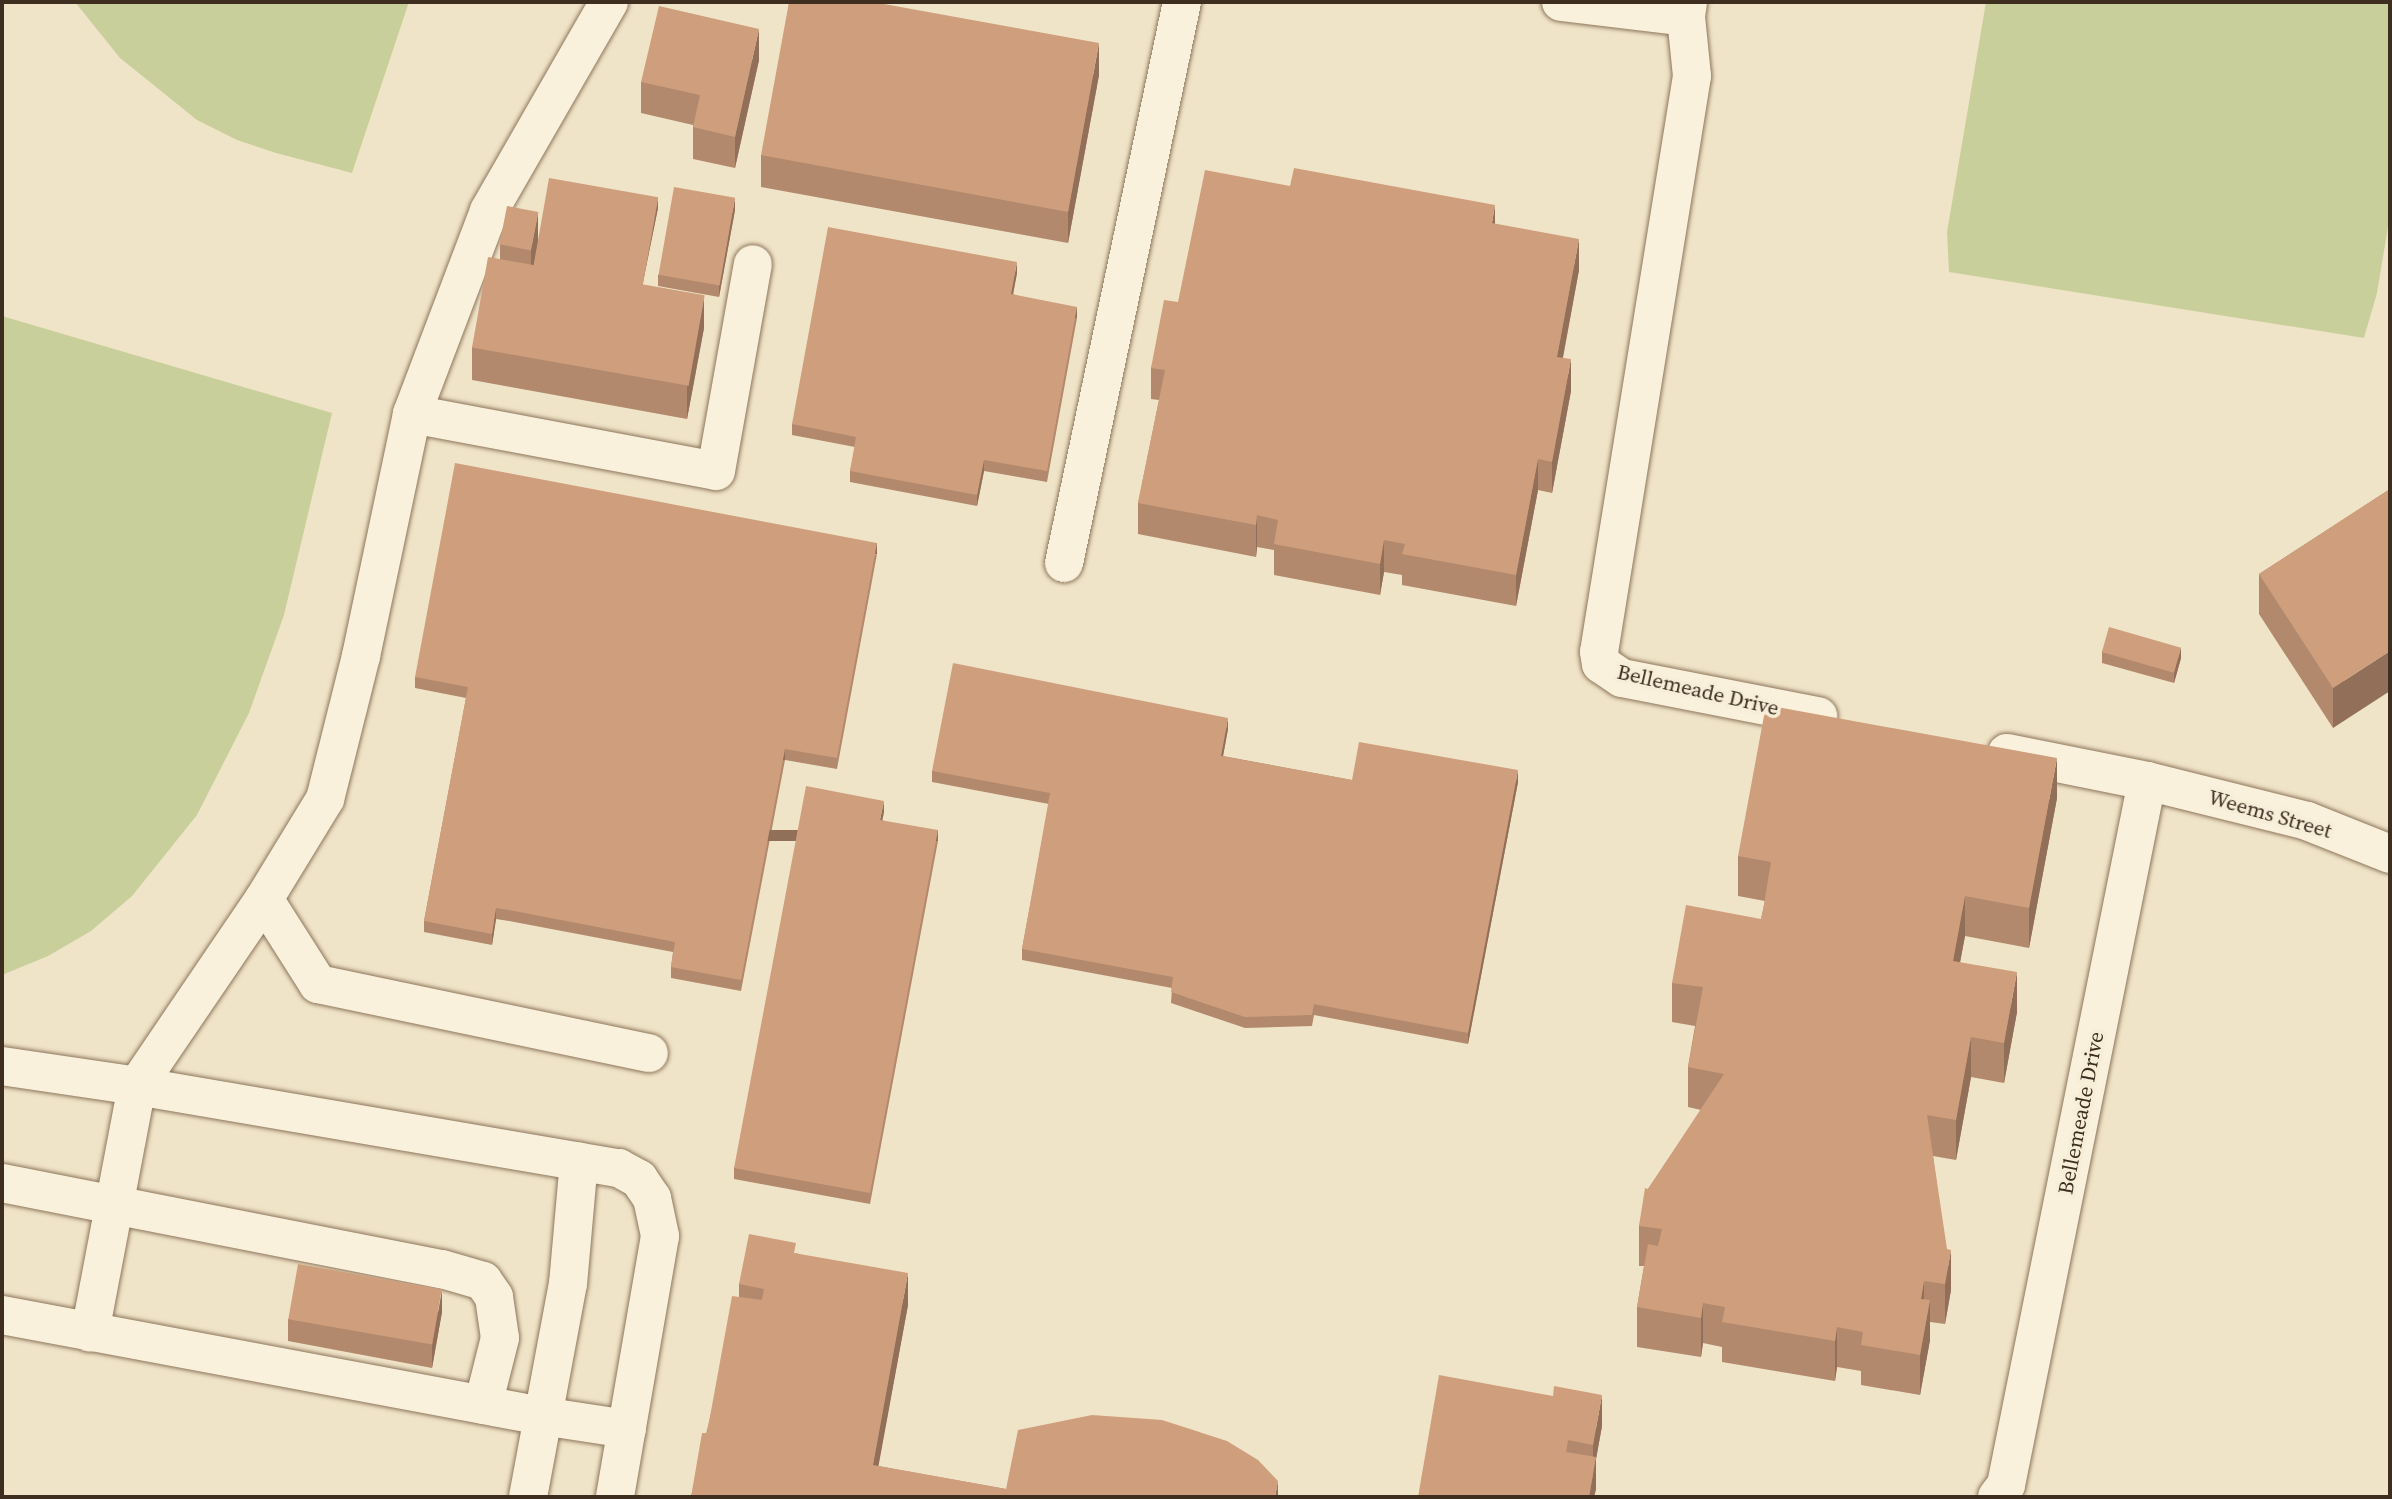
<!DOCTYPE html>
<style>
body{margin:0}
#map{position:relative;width:2392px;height:1499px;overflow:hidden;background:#f0e4c8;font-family:"Source Serif 4",serif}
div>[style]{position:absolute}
.green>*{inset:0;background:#c9cf9b}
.roads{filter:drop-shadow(0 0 2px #8d765c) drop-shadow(0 0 2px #8d765c)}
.minor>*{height:38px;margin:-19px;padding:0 19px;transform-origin:19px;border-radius:19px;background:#faf1dc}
.wall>*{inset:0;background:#b2896c}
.shaded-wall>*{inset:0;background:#916f58;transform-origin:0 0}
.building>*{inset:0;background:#cf9f7d;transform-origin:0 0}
span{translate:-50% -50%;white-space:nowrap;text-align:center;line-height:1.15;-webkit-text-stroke:7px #f7eed8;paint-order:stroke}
.street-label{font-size:21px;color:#3d2e20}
.frame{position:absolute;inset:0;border:4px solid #3d2e20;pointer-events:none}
</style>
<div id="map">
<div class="green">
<i style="clip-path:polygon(75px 2px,409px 2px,352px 173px,276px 153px,237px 140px,197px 120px,120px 58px)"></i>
<i style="clip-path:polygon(1986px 2px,2390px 2px,2390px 215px,2377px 293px,2364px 338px,1949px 272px,1947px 232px)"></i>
<i style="clip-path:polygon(2px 316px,332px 413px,284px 615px,249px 713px,197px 815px,132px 896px,91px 931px,48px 956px,2px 975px)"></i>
</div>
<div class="roads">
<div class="minor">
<i style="left:609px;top:2px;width:241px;rotate:119.9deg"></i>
<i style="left:489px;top:211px;width:217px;rotate:110.8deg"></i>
<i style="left:412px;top:414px;width:247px;rotate:101.9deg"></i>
<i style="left:361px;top:656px;width:147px;rotate:104.1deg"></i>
<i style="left:325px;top:799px;width:117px;rotate:121.4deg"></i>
<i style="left:264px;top:899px;width:226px;rotate:124.2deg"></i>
<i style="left:137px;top:1086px;width:489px;rotate:9.7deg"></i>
<i style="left:619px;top:1168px;width:23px;rotate:29deg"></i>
<i style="left:639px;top:1179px;width:23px;rotate:56deg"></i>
<i style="left:652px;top:1198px;width:39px;rotate:78deg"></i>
<i style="left:660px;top:1236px;width:265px;rotate:99.8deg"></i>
<i style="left:1561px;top:2px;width:126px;rotate:6.8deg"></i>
<i style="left:1688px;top:2px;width:15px;rotate:98deg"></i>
<i style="left:1686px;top:17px;width:59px;rotate:84.2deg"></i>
<i style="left:1692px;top:76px;width:583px;rotate:99.17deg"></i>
<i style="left:1599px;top:652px;width:12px;rotate:81deg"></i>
<i style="left:1601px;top:664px;width:25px;rotate:34deg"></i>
<i style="left:1622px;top:678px;width:200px;rotate:11deg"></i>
<i style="left:412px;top:414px;width:309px;rotate:10.6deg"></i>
<i style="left:716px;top:471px;width:210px;rotate:-79.9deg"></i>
<i style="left:1064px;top:563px;width:573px;rotate:-78.12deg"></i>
<i style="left:2147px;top:781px;width:165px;rotate:14deg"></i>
<i style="left:2307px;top:821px;width:89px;rotate:21.7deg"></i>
<i style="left:264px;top:899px;width:101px;rotate:57.6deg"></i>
<i style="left:318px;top:984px;width:338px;rotate:11.8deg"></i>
<i style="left:2px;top:1066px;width:136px;rotate:8.4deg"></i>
<i style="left:137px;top:1086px;width:251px;rotate:100.8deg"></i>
<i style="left:2px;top:1183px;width:448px;rotate:11.1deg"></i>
<i style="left:442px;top:1269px;width:43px;rotate:16.3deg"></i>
<i style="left:483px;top:1281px;width:19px;rotate:55deg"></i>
<i style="left:494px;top:1297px;width:41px;rotate:81.7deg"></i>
<i style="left:500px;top:1338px;width:69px;rotate:104.2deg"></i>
<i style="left:2px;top:1315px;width:549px;rotate:10.59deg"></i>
<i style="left:542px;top:1416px;width:86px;rotate:8.7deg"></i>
<i style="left:528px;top:1497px;width:217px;rotate:-79.4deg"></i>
<i style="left:568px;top:1284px;width:123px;rotate:-84.9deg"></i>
<i style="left:1997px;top:1497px;width:15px;rotate:-53deg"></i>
<i style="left:2006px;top:1485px;width:718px;rotate:-78.67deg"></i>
<i style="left:2147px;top:781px;width:143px;rotate:-168.7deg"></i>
</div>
</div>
<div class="wall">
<i style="clip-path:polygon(759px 60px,735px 168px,693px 159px,693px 125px,641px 113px,641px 82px)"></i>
<i style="clip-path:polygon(1099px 75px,1068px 243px,761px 187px,761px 155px)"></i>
<i style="clip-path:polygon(658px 208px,642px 286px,704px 328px,687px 419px,472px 380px,472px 348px,500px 260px,500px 244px,538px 243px,534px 266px,536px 266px)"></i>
<i style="clip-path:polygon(735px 210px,719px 297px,658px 286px,658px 275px)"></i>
<i style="clip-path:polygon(1495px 224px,1579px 270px,1563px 358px,1571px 391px,1552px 493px,1538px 490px,1516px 606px,1402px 585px,1402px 575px,1384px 572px,1380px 595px,1274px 575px,1274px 550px,1257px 547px,1256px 557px,1138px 534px,1138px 503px,1159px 400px,1151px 399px,1151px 368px,1178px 302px)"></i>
<i style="clip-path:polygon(1017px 273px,1013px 294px,1077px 318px,1047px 482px,984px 471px,977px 506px,850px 482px,850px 471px,855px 447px,792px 435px,792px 424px)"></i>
<i style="clip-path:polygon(2390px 489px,2333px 728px,2259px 614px,2259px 574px)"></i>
<i style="clip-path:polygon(877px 554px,837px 769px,785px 760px,741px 991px,671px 978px,671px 967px,673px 952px,509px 921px,496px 919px,492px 945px,424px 932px,424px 921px,466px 698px,415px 688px,415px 677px)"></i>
<i style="clip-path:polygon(2102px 652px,2181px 658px,2174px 683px,2102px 663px)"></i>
<i style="clip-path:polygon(1228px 729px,1223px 756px,1352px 780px,1518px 782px,1468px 1044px,1314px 1015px,1312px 1026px,1245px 1028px,1171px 1003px,1172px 988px,1022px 960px,1022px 949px,1049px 804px,932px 782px,932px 771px)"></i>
<i style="clip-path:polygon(2057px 798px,2029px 948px,1965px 936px,1960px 962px,2017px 1012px,2004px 1083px,1971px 1077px,1956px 1160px,1933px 1156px,1951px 1290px,1945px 1324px,1930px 1322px,1930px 1340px,1920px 1395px,1861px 1385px,1861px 1371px,1837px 1367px,1835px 1381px,1722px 1362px,1722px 1347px,1703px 1343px,1701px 1357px,1637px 1347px,1637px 1307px,1644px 1266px,1639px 1266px,1639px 1226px,1648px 1189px,1701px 1110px,1688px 1107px,1688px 1067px,1695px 1026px,1672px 1022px,1672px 983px,1761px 919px,1765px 901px,1738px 896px,1738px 856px)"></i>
<i style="clip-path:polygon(884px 812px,882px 820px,938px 841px,870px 1204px,734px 1179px,734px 1168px)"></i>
<i style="clip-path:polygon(796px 1253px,908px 1305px,878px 1466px,1006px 1489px,1278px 1497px,691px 1497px,739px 1297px,739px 1284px)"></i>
<i style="clip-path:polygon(442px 1312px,432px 1368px,288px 1341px,288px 1319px)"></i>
<i style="clip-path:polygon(1602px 1426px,1596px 1459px,1596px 1489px,1594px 1497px,1418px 1497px)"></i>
</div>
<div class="shaded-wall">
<i style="clip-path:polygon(759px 29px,759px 60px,735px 168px,735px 137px)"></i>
<i style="clip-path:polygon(1099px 43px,1099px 75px,1068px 243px,1068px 212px)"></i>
<i style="clip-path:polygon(658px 197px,658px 208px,638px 307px,638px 296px)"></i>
<i style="clip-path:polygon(735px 198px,735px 210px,719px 297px,719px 286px)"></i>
<i style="clip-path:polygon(1495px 205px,1495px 236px,1492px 223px)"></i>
<i style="clip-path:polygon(538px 212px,538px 243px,531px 280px,531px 249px)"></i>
<i style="clip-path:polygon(1579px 239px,1579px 270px,1557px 388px,1557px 357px)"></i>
<i style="clip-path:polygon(1017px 262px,1017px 273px,1011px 305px,1011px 294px)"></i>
<i style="clip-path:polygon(704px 297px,704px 328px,687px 419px,687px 388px)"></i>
<i style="left:1077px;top:307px;width:11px;height:167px;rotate:90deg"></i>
<i style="clip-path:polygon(1571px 359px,1571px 391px,1552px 493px,1552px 462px)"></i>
<i style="clip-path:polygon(1538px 459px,1538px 490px,1516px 606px,1516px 575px)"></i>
<i style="clip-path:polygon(984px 460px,984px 471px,977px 506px,977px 495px)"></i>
<i style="clip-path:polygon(1257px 515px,1257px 547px,1256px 557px,1256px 525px)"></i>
<i style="clip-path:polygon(1384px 540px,1384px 572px,1380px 595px,1380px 564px)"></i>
<i style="left:877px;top:543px;width:11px;height:219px;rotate:90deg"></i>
<i style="clip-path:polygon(2181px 647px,2181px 658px,2174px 683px,2174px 672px)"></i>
<i style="clip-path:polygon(2390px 651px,2390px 691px,2333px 728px,2333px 688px)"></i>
<i style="clip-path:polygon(1228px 718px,1228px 729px,1221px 767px,1221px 756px)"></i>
<i style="left:785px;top:749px;width:11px;height:235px;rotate:90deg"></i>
<i style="clip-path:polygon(2057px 758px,2057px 798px,2029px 948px,2029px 908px)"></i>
<i style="clip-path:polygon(1518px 770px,1518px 782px,1468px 1044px,1468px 1033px)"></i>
<i style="clip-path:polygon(884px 801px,884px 812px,880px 831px,880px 820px)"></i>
<i style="left:938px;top:830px;width:11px;height:369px;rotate:90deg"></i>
<i style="clip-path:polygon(1965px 896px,1965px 936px,1953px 1000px,1953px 961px)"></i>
<i style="clip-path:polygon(496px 908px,496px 919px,492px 945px,492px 934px)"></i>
<i style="clip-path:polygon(2017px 972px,2017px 1012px,2004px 1083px,2004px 1043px)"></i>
<i style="clip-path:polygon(1971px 1037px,1971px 1077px,1956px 1160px,1956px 1120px)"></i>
<i style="clip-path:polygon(1951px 1250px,1951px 1290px,1945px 1324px,1945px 1284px)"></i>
<i style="clip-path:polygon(908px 1273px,908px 1305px,873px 1496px,873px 1465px)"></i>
<i style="clip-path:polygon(1924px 1281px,1924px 1321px,1921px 1299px)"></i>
<i style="clip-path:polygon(442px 1290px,442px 1312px,432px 1368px,432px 1346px)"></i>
<i style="clip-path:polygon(1930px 1300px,1930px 1340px,1920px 1395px,1920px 1355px)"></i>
<i style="clip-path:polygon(1703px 1303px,1703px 1343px,1701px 1357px,1701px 1318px)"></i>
<i style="clip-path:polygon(1837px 1327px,1837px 1367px,1835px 1381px,1835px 1341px)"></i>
<i style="clip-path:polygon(1602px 1395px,1602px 1426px,1596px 1459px,1596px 1489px,1594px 1497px,1589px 1497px,1593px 1475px,1593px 1445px)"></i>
<i style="clip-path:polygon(1278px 1481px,1278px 1497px,1275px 1497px)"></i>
</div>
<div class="building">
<i style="clip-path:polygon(789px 2px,873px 2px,1099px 43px,1068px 212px,761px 155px)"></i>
<i style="clip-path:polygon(659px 6px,759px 29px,735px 137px,693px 127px,700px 95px,641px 82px)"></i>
<i style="clip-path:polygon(1294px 168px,1495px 205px,1492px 223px,1579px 239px,1557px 357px,1571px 359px,1552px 462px,1538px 459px,1516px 575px,1402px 554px,1405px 544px,1384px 540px,1380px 564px,1274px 544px,1278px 520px,1257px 515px,1256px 525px,1138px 503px,1165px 370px,1151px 368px,1164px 300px,1178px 302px,1205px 170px,1290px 186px)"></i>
<i style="left:549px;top:178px;width:111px;height:89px;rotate:10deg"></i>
<i style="left:674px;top:187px;width:62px;height:89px;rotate:10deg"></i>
<i style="left:507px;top:206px;width:32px;height:39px;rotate:11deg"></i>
<i style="clip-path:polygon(828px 227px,1017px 262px,1011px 294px,1077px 307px,1047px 471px,984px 460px,977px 495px,850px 471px,856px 437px,792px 424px)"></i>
<i style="left:488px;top:257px;width:220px;height:92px;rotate:10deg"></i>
<i style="clip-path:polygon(455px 463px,877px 543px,837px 758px,785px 749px,741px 980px,671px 967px,675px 942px,509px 910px,496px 908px,492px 934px,424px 921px,468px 687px,415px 677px)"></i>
<i style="clip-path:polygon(2390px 489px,2390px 651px,2333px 688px,2259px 574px)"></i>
<i style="left:2109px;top:627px;width:75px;height:26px;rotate:16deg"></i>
<i style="clip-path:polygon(953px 663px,1228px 718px,1221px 756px,1352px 780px,1359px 742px,1518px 770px,1468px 1033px,1314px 1004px,1312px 1015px,1245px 1017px,1171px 992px,1173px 977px,1022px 949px,1050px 793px,932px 771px)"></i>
<i style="clip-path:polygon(1766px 705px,2057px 758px,2029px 908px,1965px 896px,1953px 961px,2017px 972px,2004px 1043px,1971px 1037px,1956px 1120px,1927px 1115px,1947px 1249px,1951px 1250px,1945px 1284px,1924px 1281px,1921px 1299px,1930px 1300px,1920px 1355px,1861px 1345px,1863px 1332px,1837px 1327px,1835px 1341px,1722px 1322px,1725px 1307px,1703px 1303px,1701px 1318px,1637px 1307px,1648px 1244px,1658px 1246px,1662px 1229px,1639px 1226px,1645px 1188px,1648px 1189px,1724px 1074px,1688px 1067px,1703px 987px,1672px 983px,1686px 905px,1761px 919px,1763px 910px,1771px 862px,1738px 856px)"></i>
<i style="clip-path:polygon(806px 786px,884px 801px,880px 820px,938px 830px,870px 1193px,734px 1168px)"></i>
<i style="clip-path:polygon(749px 1234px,796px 1243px,794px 1253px,908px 1273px,873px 1465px,1006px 1489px,1018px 1430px,1092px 1415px,1162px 1420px,1227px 1441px,1258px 1460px,1278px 1481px,1275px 1497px,691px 1497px,702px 1433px,707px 1433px,732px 1296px,762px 1300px,764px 1289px,739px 1284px)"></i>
<i style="left:298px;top:1264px;width:146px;height:56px;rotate:10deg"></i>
<i style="clip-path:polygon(1439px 1375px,1553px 1396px,1554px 1386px,1602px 1395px,1593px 1445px,1568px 1440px,1566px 1452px,1596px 1457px,1589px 1497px,1418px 1497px)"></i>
</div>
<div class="street-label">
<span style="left:1698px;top:690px;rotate:13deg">Bellemeade Drive</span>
<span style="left:2270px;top:814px;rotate:16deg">Weems Street</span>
<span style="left:2081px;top:1113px;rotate:-79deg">Bellemeade Drive</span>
</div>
<div class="frame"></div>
</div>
